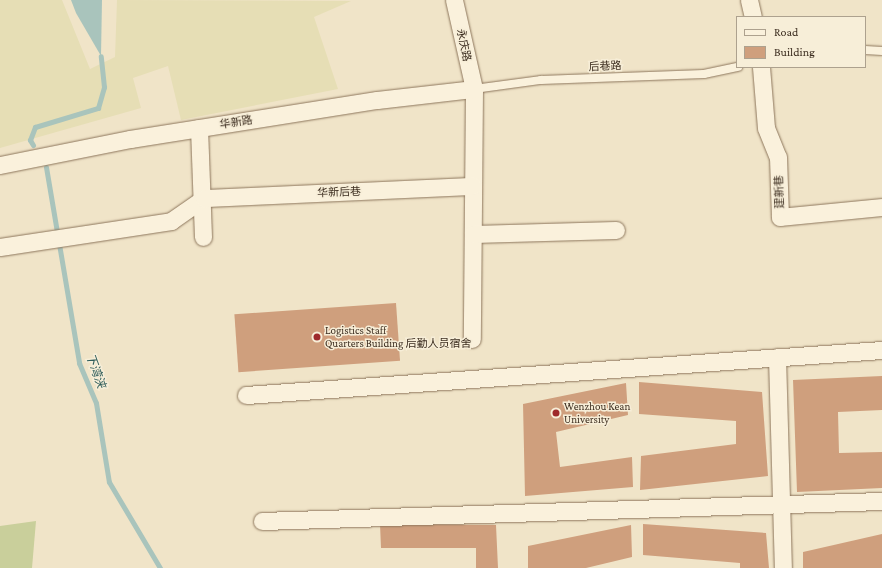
<!DOCTYPE html>
<meta charset="utf-8">
<style>
body{margin:0}
#map{position:relative;width:882px;height:568px;overflow:hidden;background:#f0e4c8;font-family:"Crimson Pro","Noto Sans SC",serif}
div>[style]{position:absolute}
.farmland>*{inset:0;background:#e6deb5}
.green>*{inset:0;background:#c9cf9b}
.water>*{inset:0;background:#a9c4bc}
.stream>*{height:5px;margin:-2.5px;padding:0 2.5px;transform-origin:2.5px;border-radius:2.5px;background:#a9c4bc}
.building>*{inset:0;background:#cf9f7d;transform-origin:0 0}
.roads{filter:drop-shadow(0 0 1px #8d765c) drop-shadow(0 0 1px #8d765c)}
.lane>*{height:8px;margin:-4px;padding:0 4px;transform-origin:4px;border-radius:4px;background:#faf1dc}
.street>*{height:17px;margin:-8.5px;padding:0 8.5px;transform-origin:8.5px;border-radius:8.5px;background:#faf1dc}
.dots>*{width:11px;height:11px;translate:-50% -50%;box-sizing:border-box;border:2px solid #f7eed8;border-radius:50%}
span{translate:-50% -50%;white-space:nowrap;text-align:center;line-height:1.15;-webkit-text-stroke:3px #f7eed8;paint-order:stroke}
.street-label{font-size:11px;color:#3d2e20}
.poi-label{font-size:11px;color:#3d2e20}
.left{translate:0 -50%;text-align:left}
.water-label{font-size:12px;color:#2f5d5a;font-style:italic}
.legend{position:absolute;left:736px;top:16px;width:130px;height:52px;box-sizing:border-box;background:#f7eed8;border:1px solid #ada18e;margin:0;padding:5px 7px;list-style:none;font-size:12px;color:#3d2e20}
.legend li{display:flex;align-items:center;gap:8px;height:20px}
.legend b{width:20px;border:1px solid #ada18e}
</style>
<div id="map">
<div class="farmland">
<i style="clip-path:polygon(0 0,62px 0,90px 69px,115px 57px,117px 0,351px 1px,314px 17px,338px 89px,181px 120px,168px 66px,133px 78px,141px 108px,0 148px)"></i>
</div>
<div class="green">
<i style="clip-path:polygon(36px 521px,32px 568px,0 568px,0 526px)"></i>
</div>
<div class="water">
<i style="clip-path:polygon(71px 0,102px 0,101px 56px,76px 13px)"></i>
</div>
<div class="stream">
<i style="left:33px;top:145px;width:6px;rotate:-121deg"></i>
<i style="left:30px;top:140px;width:14px;rotate:-69deg"></i>
<i style="left:35px;top:127px;width:66px;rotate:-16.8deg"></i>
<i style="left:98px;top:108px;width:22px;rotate:-74deg"></i>
<i style="left:104px;top:87px;width:31px;rotate:-96deg"></i>
<i style="left:46px;top:167px;width:199px;rotate:80.4deg"></i>
<i style="left:79px;top:363px;width:43px;rotate:67deg"></i>
<i style="left:96px;top:403px;width:80px;rotate:80.7deg"></i>
<i style="left:109px;top:482px;width:100px;rotate:59.3deg"></i>
</div>
<div class="building">
<i style="left:396px;top:303px;width:58px;height:162px;rotate:86deg"></i>
<i style="clip-path:polygon(882px 376px,882px 410px,838px 412px,839px 453px,882px 452px,882px 488px,797px 492px,793px 380px)"></i>
<i style="clip-path:polygon(639px 382px,762px 392px,768px 476px,640px 490px,641px 456px,736px 444px,736px 421px,639px 414px)"></i>
<i style="clip-path:polygon(626px 383px,628px 415px,556px 432px,560px 467px,632px 457px,633px 487px,525px 496px,523px 404px)"></i>
<i style="clip-path:polygon(380px 524px,496px 525px,498px 568px,476px 568px,476px 548px,381px 548px)"></i>
<i style="clip-path:polygon(643px 524px,766px 533px,769px 568px,740px 568px,740px 563px,643px 555px)"></i>
<i style="clip-path:polygon(631px 525px,632px 557px,586px 568px,528px 568px,528px 546px)"></i>
<i style="clip-path:polygon(882px 534px,882px 568px,803px 568px,803px 552px)"></i>
</div>
<div class="roads">
<div class="lane">
<i style="left:865px;top:50px;width:17px;rotate:3deg"></i>
<i style="left:474px;top:89px;width:68px;rotate:-7.7deg"></i>
<i style="left:541px;top:80px;width:163px;rotate:-2.1deg"></i>
<i style="left:704px;top:74px;width:35px;rotate:-12deg"></i>
</div>
<div class="street">
<i style="left:454px;top:0;width:91px;rotate:77.3deg"></i>
<i style="left:474px;top:89px;width:250px;rotate:90.5deg"></i>
<i style="left:749px;top:0;width:17px;rotate:77deg"></i>
<i style="left:761px;top:67px;width:61px;rotate:85.3deg"></i>
<i style="left:766px;top:128px;width:31px;rotate:68deg"></i>
<i style="left:778px;top:157px;width:60px;rotate:88.1deg"></i>
<i style="left:780px;top:217px;width:102px;rotate:-5.6deg"></i>
<i style="left:199px;top:128px;width:109px;rotate:87.9deg"></i>
<i style="left:0;top:165px;width:133px;rotate:-11.3deg"></i>
<i style="left:130px;top:139px;width:250px;rotate:-9deg"></i>
<i style="left:377px;top:100px;width:98px;rotate:-6.5deg"></i>
<i style="left:473px;top:234px;width:143px;rotate:-1.6deg"></i>
<i style="left:0;top:247px;width:173px;rotate:-8.6deg"></i>
<i style="left:171px;top:221px;width:40px;rotate:-34.9deg"></i>
<i style="left:204px;top:198px;width:269px;rotate:-2.6deg"></i>
<i style="left:777px;top:357px;width:211px;rotate:88.4deg"></i>
<i style="left:246px;top:395px;width:638px;rotate:-4.05deg"></i>
<i style="left:262px;top:521px;width:620px;rotate:-1.85deg"></i>
</div>
</div>
<div class="dots">
<i style="left:317px;top:337px;background:#9e2a2b"></i>
<i style="left:556px;top:413px;background:#9e2a2b"></i>
</div>
<div class="street-label">
<span style="left:464px;top:45px;rotate:78deg">永庆路</span>
<span style="left:605px;top:66px;rotate:-3deg">后巷路</span>
<span style="left:236px;top:122px;rotate:-9deg">华新路</span>
<span style="left:339px;top:192px;rotate:-2deg">华新后巷</span>
<span style="left:779px;top:192px;rotate:-92deg">建新巷</span>
</div>
<div class="poi-label">
<span class="left" style="left:325px;top:337px">Logistics Staff<br>Quarters Building 后勤人员宿舍</span>
<span class="left" style="left:564px;top:413px">Wenzhou Kean<br>University</span>
</div>
<div class="water-label">
<span style="left:95px;top:371px;rotate:70deg">下湾浃</span>
</div>
<ul class="legend">
<li><b style="height:5px;background:#faf1dc"></b>Road</li>
<li><b style="height:11px;background:#cf9f7d"></b>Building</li>
</ul>
</div>
